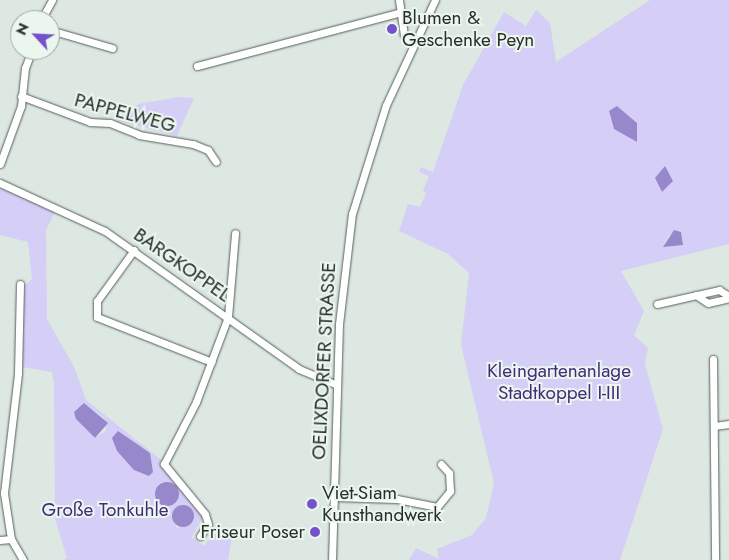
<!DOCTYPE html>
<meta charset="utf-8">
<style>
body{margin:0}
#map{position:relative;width:729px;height:560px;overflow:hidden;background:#dce8e1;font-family:Jost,sans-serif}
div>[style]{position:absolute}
.green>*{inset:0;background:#d5cef7}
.water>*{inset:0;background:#9688cb}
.round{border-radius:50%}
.roads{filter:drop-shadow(0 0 1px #545f58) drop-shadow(0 0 1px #545f58)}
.minor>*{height:7px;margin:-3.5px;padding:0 3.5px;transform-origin:3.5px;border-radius:3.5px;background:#fff}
.dots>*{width:14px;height:14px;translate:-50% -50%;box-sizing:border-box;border:2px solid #eaf6ee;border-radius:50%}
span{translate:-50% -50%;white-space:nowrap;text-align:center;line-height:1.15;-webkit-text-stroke:4px #eaf6ee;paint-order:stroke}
.poi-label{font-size:19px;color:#292e2b}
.left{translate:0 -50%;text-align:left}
.right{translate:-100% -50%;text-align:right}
.street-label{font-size:19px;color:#292e2b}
.park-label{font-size:19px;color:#432b7b}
.north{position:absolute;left:10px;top:10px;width:50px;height:50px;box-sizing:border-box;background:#eaf6ee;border:1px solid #9da6a0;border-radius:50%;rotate:295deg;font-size:14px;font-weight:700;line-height:20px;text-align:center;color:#292e2b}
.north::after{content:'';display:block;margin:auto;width:18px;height:22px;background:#7552cb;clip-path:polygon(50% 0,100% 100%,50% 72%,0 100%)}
</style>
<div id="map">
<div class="green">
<i style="clip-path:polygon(evenodd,650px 0,729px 0,729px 244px,621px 271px,644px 311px,634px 335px,648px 348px,645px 364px,663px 429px,620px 560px,409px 560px,416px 548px,439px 559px,437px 549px,472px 535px,486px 518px,494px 483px,461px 345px,469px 273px,448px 254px,399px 231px,408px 204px,420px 207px,426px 193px,423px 191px,429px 176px,419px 172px,421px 167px,433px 172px,463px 85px,504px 12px,526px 26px,536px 10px,550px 23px,556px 62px,650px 0,617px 106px,637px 123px,637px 142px,614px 129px,609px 113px,617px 106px,650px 0,668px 172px,673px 180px,662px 192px,658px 184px,668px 172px,650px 0,681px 232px,683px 245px,663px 245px,671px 233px,681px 232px)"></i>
<i style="clip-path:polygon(179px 97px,194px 98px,177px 136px,116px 120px,139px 104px)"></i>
<i style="clip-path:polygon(evenodd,0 188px,56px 210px,46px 230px,47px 319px,74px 367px,86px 400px,160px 459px,204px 515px,192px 537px,204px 546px,218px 527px,232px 536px,228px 560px,62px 560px,67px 558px,55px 519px,54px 383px,52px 372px,22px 367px,24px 286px,32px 279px,28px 242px,0 235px,0 188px,84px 403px,104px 418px,106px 431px,95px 438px,76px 419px,84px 403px,0 188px,184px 505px,194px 520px,177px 528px,171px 515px,184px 505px)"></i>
</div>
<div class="water">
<i style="clip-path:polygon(617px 106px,637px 123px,637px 142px,614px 129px,609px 111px)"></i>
<i style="clip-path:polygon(665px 166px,673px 181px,662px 192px,655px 178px)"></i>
<i style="clip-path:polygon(674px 230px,681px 232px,683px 245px,663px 247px)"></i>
<i style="clip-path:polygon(84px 403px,108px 423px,95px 438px,76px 419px,74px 412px)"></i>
<i style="clip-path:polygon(118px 431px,150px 453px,153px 472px,149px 476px,134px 470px,117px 451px,112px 438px)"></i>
<i class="round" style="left:155px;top:482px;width:24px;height:24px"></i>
<i class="round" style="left:172px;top:505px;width:22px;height:22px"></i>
</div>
<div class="roads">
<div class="minor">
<i style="left:399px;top:0;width:34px;rotate:82deg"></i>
<i style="left:404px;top:34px;width:13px;rotate:45deg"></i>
<i style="left:41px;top:20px;width:23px;rotate:-61deg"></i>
<i style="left:50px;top:30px;width:65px;rotate:16.2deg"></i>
<i style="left:197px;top:66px;width:211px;rotate:-14.8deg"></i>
<i style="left:21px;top:96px;width:74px;rotate:20.6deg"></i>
<i style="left:90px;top:122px;width:20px;rotate:3deg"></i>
<i style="left:110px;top:123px;width:31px;rotate:22deg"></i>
<i style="left:139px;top:135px;width:55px;rotate:9.5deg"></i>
<i style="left:193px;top:144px;width:16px;rotate:22deg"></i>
<i style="left:208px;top:150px;width:14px;rotate:56deg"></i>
<i style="left:0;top:164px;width:62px;rotate:-70.1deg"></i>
<i style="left:21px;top:106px;width:38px;rotate:-84deg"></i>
<i style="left:25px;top:68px;width:19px;rotate:-69deg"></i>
<i style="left:0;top:183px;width:115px;rotate:24.6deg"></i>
<i style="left:105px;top:231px;width:238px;rotate:35.4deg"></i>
<i style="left:299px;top:369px;width:41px;rotate:22.8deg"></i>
<i style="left:134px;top:250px;width:63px;rotate:126deg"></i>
<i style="left:97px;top:301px;width:16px;rotate:90deg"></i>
<i style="left:97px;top:317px;width:123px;rotate:21.4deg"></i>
<i style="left:696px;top:295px;width:14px;rotate:34deg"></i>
<i style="left:708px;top:303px;width:22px;rotate:-13deg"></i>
<i style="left:657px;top:304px;width:64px;rotate:-12.7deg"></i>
<i style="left:719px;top:290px;width:12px;rotate:31deg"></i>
<i style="left:713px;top:359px;width:201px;rotate:89.4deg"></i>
<i style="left:714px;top:426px;width:15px;rotate:-8deg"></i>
<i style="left:334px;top:497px;width:63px;rotate:1.8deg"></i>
<i style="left:397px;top:499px;width:41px;rotate:11.3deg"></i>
<i style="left:437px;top:507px;width:21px;rotate:-51deg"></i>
<i style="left:450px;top:491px;width:18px;rotate:-93deg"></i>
<i style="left:449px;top:473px;width:12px;rotate:-132deg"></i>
<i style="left:200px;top:536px;width:14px;rotate:-56deg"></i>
<i style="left:208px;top:524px;width:10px;rotate:-107deg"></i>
<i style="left:205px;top:514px;width:65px;rotate:-129.4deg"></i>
<i style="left:164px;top:464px;width:70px;rotate:-62.7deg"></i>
<i style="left:196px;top:402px;width:91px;rotate:-69.4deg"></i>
<i style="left:228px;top:317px;width:84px;rotate:-85.2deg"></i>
<i style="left:11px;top:539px;width:24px;rotate:60deg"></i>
<i style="left:0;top:540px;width:11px;rotate:-5deg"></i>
<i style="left:11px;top:539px;width:47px;rotate:-98.7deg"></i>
<i style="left:4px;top:493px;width:121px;rotate:-83.3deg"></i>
<i style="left:18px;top:373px;width:89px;rotate:-88.7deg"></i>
<i style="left:332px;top:560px;width:236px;rotate:-88.3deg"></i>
<i style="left:339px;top:324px;width:111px;rotate:-83.3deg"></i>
<i style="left:352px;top:214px;width:114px;rotate:-72.7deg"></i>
<i style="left:386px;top:105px;width:116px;rotate:-65deg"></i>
</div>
</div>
<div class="dots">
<i style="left:392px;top:29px;background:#7552cb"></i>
<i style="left:312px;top:504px;background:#7552cb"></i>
<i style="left:315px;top:532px;background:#7552cb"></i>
</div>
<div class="poi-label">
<span class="left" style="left:402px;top:29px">Blumen &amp;<br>Geschenke Peyn</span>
<span class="left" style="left:322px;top:504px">Viet-Siam<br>Kunsthandwerk</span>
<span class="right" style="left:305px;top:532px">Friseur Poser</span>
</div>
<div class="street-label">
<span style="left:125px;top:113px;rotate:15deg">PAPPELWEG</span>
<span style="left:182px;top:265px;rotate:35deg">BARGKOPPEL</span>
<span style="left:324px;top:361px;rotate:-87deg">OELIXDORFER STRASSE</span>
</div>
<div class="park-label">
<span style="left:559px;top:382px">Kleingartenanlage<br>Stadtkoppel I-III</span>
<span style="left:105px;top:510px">Große Tonkuhle</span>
</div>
<div class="north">N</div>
</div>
